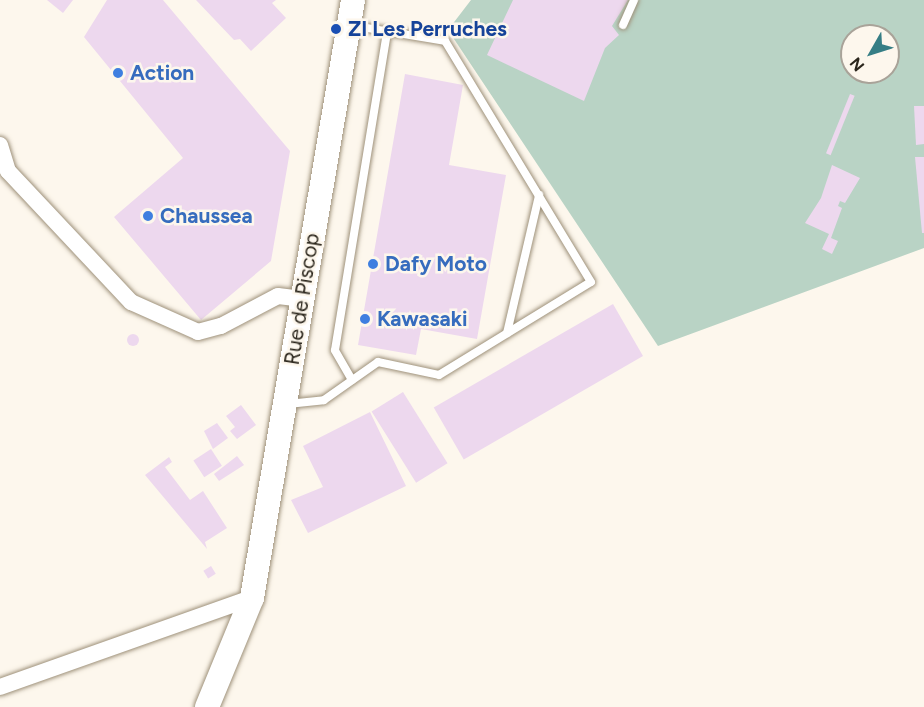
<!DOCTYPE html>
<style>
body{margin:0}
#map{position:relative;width:924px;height:707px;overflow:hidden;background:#fdf7ed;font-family:Figtree,sans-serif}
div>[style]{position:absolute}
.green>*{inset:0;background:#b9d3c5}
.building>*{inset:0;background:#edd8ee;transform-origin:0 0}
.round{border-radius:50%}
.roads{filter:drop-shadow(0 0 2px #9e917a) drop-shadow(0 0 2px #9e917a)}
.lane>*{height:8px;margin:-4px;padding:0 4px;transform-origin:4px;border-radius:4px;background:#fff}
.street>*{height:16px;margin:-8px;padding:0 8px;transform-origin:8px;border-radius:8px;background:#fff}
.secondary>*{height:24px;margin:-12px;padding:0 12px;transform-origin:12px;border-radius:12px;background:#fff}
.dots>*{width:16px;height:16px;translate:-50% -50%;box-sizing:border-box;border:3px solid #fdf7ed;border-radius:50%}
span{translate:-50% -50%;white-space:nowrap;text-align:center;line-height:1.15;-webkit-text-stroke:5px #fdf7ed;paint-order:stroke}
.transit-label{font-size:21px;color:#164399;font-weight:700}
.left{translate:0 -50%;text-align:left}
.shop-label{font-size:21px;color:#366cbe;font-weight:700}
.street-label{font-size:21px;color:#2b261c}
.north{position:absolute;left:840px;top:24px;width:60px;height:60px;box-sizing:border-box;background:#fdf7ed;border:2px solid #a9a399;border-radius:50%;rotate:231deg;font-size:16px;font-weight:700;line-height:24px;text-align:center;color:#2b261c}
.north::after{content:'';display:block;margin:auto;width:21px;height:27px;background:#367e85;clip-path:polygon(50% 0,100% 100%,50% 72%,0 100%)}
</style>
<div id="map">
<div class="green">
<i style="clip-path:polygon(evenodd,471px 0,924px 0,924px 248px,658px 346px,448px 30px,471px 0,852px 36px,888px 36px,888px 72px,852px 72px,852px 36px)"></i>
</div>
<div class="building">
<i style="clip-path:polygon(47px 0,73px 0,63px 13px)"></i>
<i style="clip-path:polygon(107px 0,163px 0,290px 151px,271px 261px,201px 320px,114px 217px,183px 158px,84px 37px)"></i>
<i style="clip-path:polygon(196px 0,276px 0,272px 3px,286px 18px,251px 51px,240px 39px,234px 40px)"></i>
<i style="clip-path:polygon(513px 0,628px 0,612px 26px,619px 35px,605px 48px,584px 101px,487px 55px)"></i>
<i style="clip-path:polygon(405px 74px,463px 85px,449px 165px,506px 175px,477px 339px,421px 329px,416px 355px,358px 345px)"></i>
<i style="left:850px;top:94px;width:5px;height:64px;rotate:22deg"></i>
<i style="clip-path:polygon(914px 106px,924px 106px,924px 144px,916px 145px)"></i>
<i style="clip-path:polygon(915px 157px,924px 157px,924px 233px,922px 233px)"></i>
<i style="clip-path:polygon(832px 165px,860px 178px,845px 203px,840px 201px,838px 206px,842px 208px,831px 238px,838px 241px,832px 254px,822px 249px,829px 234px,805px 223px,821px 198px)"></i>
<i style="left:613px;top:304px;width:60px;height:207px;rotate:60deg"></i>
<i class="round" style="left:127px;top:334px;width:12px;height:12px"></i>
<i style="left:403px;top:392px;width:84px;height:37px;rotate:58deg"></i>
<i style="clip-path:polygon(241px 405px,256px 425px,237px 439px,230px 431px,235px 427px,226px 416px)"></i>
<i style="clip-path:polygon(370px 412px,406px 486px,308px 533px,291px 500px,323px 487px,303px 446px)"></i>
<i style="clip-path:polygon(217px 423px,228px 438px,213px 449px,204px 431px)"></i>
<i style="left:211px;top:449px;width:20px;height:21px;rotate:57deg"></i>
<i style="clip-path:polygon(237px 456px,244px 465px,219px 481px,214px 474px)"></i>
<i style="clip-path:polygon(169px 457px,172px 462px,165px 467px,190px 500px,203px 491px,227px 528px,205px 542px,207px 549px,145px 475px)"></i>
<i style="left:211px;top:566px;width:9px;height:9px;rotate:58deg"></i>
</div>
<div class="roads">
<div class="lane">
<i style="left:623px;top:25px;width:27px;rotate:-66deg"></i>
<i style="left:507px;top:333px;width:142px;rotate:-76.9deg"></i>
<i style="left:352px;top:380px;width:34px;rotate:-120deg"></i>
<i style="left:335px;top:350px;width:323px;rotate:-80.7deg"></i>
<i style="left:288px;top:404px;width:36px;rotate:-6deg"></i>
<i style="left:324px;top:400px;width:66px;rotate:-35.1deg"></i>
<i style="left:378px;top:362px;width:62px;rotate:12deg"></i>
<i style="left:439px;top:375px;width:178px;rotate:-31.5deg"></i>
<i style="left:591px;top:282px;width:282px;rotate:-121.2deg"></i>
<i style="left:445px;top:41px;width:97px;rotate:-170.5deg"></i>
</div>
<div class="street">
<i style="left:0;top:145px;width:27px;rotate:73deg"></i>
<i style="left:8px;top:171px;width:180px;rotate:46.8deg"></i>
<i style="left:131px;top:302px;width:73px;rotate:24.1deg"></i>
<i style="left:198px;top:332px;width:24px;rotate:-15deg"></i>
<i style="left:221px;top:326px;width:64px;rotate:-27.8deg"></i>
<i style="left:278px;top:296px;width:24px;rotate:7deg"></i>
<i style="left:0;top:687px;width:267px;rotate:-19.5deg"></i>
</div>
<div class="secondary">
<i style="left:207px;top:707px;width:118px;rotate:-67.6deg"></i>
<i style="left:252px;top:598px;width:606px;rotate:-80.41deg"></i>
</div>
</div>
<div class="dots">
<i style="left:336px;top:29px;background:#1a4fb4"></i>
<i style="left:118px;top:73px;background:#3f7fe0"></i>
<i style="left:148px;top:216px;background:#3f7fe0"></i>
<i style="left:373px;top:264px;background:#3f7fe0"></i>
<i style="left:365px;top:319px;background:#3f7fe0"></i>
</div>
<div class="transit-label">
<span class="left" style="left:348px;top:29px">ZI Les Perruches</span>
</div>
<div class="shop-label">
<span class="left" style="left:130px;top:73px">Action</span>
<span class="left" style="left:160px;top:216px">Chaussea</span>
<span class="left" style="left:385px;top:264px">Dafy Moto</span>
<span class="left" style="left:377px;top:319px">Kawasaki</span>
</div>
<div class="street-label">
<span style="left:302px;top:299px;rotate:-81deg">Rue de Piscop</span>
</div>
<div class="north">N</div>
</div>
